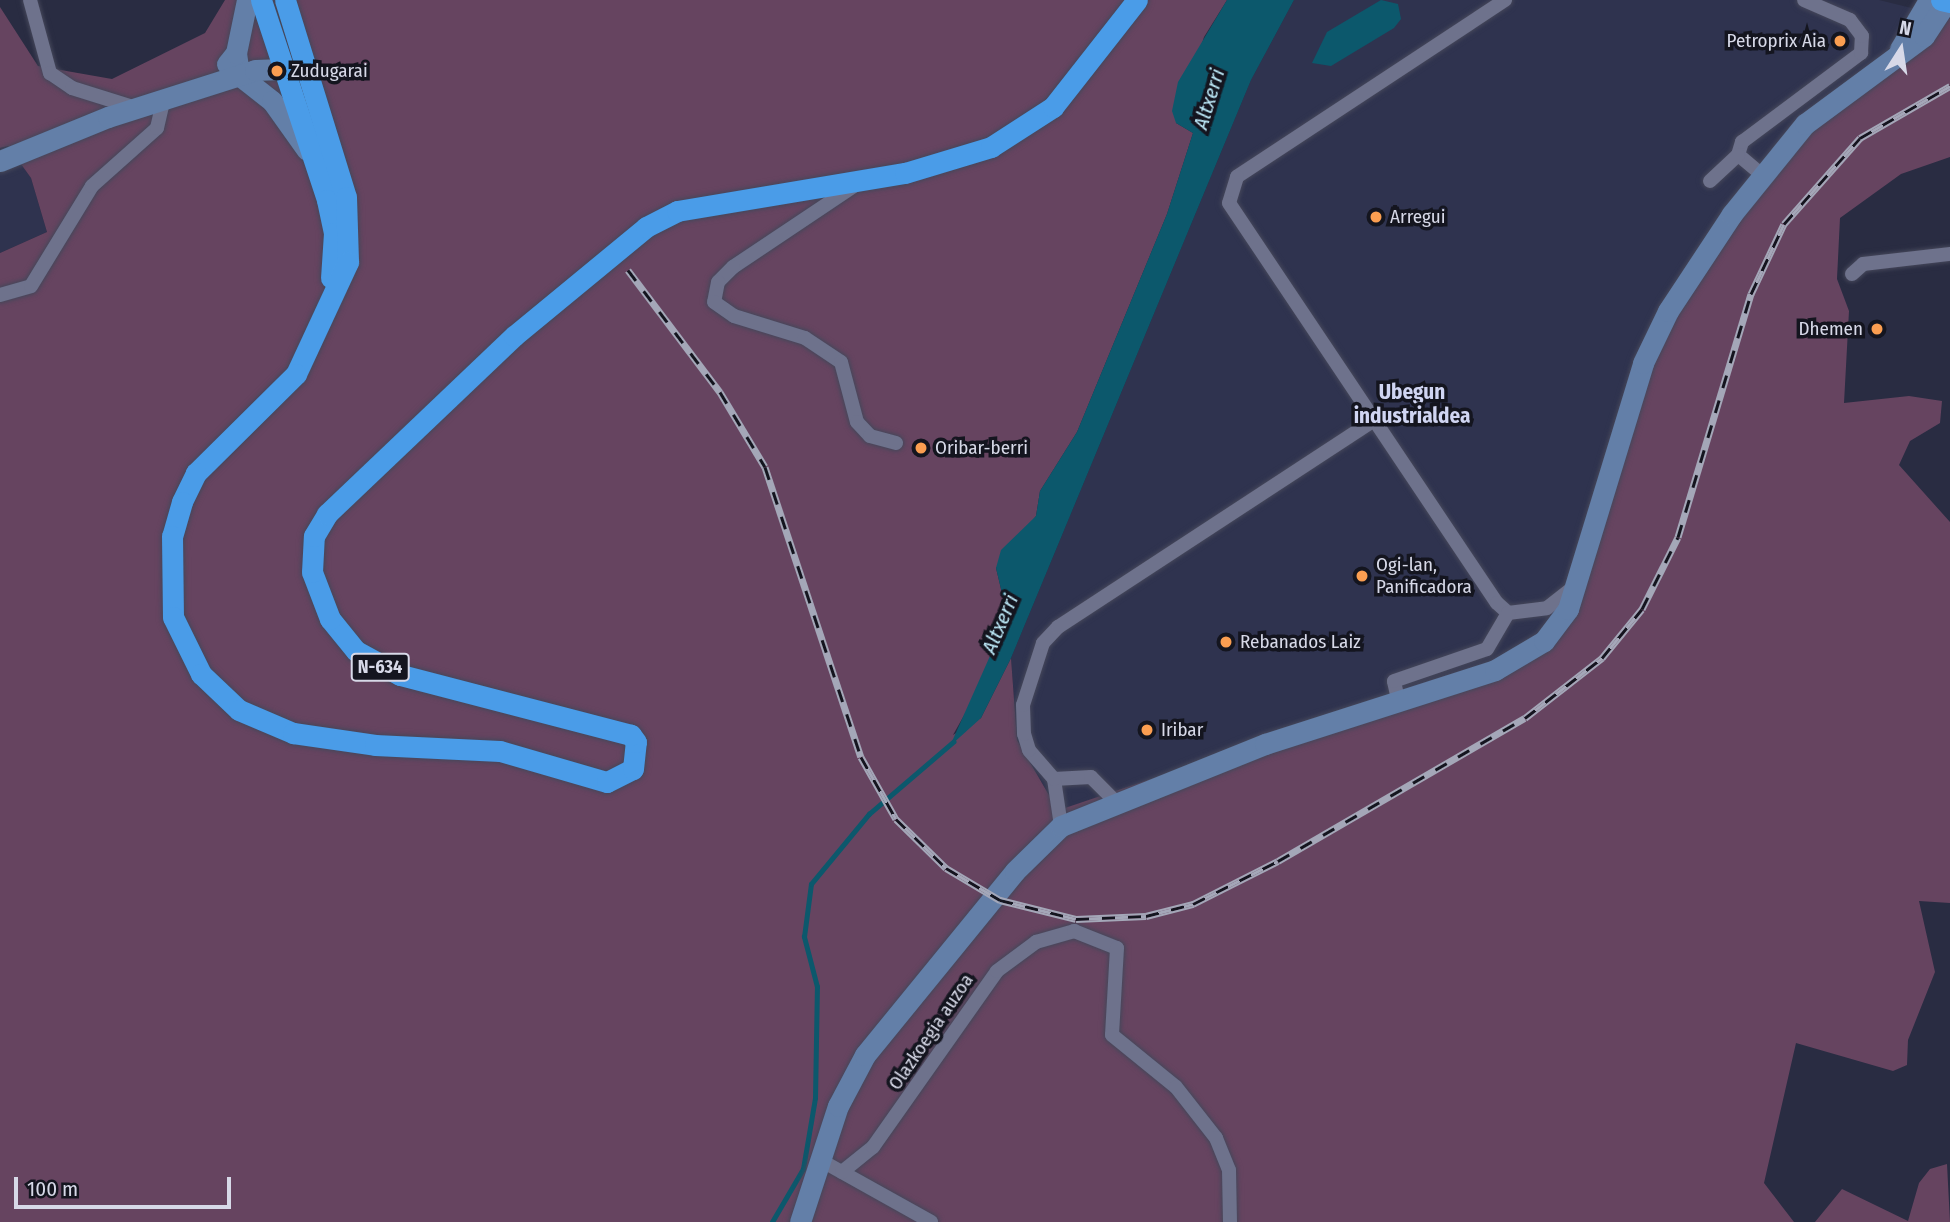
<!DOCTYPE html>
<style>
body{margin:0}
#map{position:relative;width:1950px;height:1222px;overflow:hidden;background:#292c42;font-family:"Fira Sans Condensed",sans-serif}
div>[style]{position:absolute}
.built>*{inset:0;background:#2f334f}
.green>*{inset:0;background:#664460}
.water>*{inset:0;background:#0c586c}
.stream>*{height:4.5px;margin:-2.25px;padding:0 2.25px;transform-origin:2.25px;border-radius:2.25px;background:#0c586c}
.roads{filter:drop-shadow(0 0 2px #45475a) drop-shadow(0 0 2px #45475a)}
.street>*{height:14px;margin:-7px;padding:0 7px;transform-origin:7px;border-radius:7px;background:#6e728c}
.secondary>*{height:21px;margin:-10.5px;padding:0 10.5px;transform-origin:10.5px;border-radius:10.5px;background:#637fa8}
.highway>*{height:21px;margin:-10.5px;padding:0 10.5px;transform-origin:10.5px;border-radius:10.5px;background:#4a9ce8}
.rail>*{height:7px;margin-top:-3.5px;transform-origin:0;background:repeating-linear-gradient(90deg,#14151f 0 13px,#a4a7b8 0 26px);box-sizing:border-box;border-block:2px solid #a4a7b8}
.dots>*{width:19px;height:19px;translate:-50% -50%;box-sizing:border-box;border:4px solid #14151f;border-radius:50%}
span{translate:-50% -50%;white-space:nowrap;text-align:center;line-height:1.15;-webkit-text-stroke:7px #14151f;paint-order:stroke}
.shield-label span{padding:2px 5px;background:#14151f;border:2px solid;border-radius:5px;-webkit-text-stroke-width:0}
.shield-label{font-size:18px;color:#d7d9e8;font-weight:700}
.poi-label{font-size:19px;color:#d7d9e8}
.right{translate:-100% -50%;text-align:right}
.left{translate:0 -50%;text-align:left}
.street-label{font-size:19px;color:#d7d9e8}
.water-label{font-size:21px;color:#bbe7f6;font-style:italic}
.neighbourhood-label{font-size:21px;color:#d0d5f2;font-weight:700}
.north{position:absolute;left:1866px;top:14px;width:70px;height:70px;-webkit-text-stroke:5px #14151f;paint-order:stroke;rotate:12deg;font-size:19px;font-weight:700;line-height:28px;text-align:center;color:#d7d9e8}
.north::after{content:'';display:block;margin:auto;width:24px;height:32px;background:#d7d9e8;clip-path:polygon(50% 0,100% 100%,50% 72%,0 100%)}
.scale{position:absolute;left:14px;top:1177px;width:217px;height:32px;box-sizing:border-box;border:4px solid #d7d9e8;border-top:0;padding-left:9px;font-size:21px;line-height:24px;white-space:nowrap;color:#d7d9e8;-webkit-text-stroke:5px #14151f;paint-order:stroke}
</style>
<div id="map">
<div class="built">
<i style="clip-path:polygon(1294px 0,1879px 0,1948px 17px,1573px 569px,1540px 638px,1512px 655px,1065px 809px,1053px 802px,1017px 740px,1011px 658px,1251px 80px)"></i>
<i style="clip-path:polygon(8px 145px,31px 178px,47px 232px,0 253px,0 148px)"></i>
</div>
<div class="green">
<i style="clip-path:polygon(225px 0,1227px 0,1204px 37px,1176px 123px,1193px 133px,1167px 214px,1077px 432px,1040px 491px,1036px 516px,996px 568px,1006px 610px,1002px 629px,985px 678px,953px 735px,981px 718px,1011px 658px,1017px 740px,1053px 802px,1065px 808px,1486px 666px,1540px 638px,1558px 610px,1652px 324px,1764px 159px,1950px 18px,1950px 157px,1901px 174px,1840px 218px,1837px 279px,1849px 311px,1844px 403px,1909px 396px,1942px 401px,1940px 423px,1910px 441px,1899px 465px,1950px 522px,1950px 903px,1919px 901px,1935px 972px,1908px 1040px,1907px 1065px,1893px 1071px,1796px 1043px,1764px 1183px,1794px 1222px,0 1222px,0 253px,47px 232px,31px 178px,8px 146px,0 148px,0 7px,38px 66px,112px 79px,205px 33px)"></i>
<i style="clip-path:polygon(1947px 1164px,1950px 1222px,1815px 1222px,1842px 1189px,1908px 1221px,1919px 1183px,1930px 1169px)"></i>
</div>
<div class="water">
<i style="clip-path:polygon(1227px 0,1294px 0,1251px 80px,1011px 658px,981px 718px,950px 746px,1002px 629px,1006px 610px,996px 568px,1001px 550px,1036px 516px,1040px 491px,1077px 432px,1167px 214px,1193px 133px,1176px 123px,1172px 111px,1178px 82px)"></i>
<i style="clip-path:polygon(1381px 0,1398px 4px,1401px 19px,1394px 28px,1331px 66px,1312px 63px,1327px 32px)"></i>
</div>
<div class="stream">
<i style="left:772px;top:1222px;width:61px;rotate:-59.7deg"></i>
<i style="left:803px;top:1169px;width:72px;rotate:-80.4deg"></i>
<i style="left:815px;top:1098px;width:111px;rotate:-89deg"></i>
<i style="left:817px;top:987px;width:52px;rotate:-104.6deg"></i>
<i style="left:804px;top:937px;width:53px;rotate:-82.5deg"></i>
<i style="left:811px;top:884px;width:91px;rotate:-50.4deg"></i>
<i style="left:869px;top:814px;width:111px;rotate:-40.6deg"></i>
</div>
<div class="roads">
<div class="street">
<i style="left:30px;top:0;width:76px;rotate:74.7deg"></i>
<i style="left:50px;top:73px;width:27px;rotate:34deg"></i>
<i style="left:72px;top:88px;width:67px;rotate:17.4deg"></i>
<i style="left:1505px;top:0;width:321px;rotate:146.6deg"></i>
<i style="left:1237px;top:177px;width:27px;rotate:107deg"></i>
<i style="left:1229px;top:203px;width:481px;rotate:56.2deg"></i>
<i style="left:1497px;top:603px;width:15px;rotate:42deg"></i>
<i style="left:1508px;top:613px;width:39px;rotate:-7deg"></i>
<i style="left:1547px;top:608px;width:36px;rotate:-38deg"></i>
<i style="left:1761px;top:174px;width:30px;rotate:-140deg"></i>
<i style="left:1738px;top:155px;width:14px;rotate:-73deg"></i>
<i style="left:1742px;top:142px;width:149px;rotate:-36.8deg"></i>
<i style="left:1861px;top:53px;width:17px;rotate:-87deg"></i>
<i style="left:1862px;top:36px;width:20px;rotate:-127deg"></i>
<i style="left:1850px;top:20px;width:50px;rotate:-156.5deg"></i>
<i style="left:1710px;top:181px;width:38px;rotate:-43deg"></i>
<i style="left:857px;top:184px;width:149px;rotate:146.2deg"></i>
<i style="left:733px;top:267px;width:21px;rotate:135deg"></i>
<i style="left:718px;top:282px;width:20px;rotate:101deg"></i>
<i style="left:714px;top:302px;width:24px;rotate:35deg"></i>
<i style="left:734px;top:316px;width:74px;rotate:17.2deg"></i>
<i style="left:805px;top:338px;width:43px;rotate:33.7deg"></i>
<i style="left:841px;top:362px;width:62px;rotate:75.1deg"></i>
<i style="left:857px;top:422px;width:19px;rotate:47deg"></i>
<i style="left:870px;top:436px;width:27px;rotate:15deg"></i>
<i style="left:1852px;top:274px;width:15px;rotate:-42deg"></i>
<i style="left:1863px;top:264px;width:88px;rotate:-6.6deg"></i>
<i style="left:0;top:295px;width:32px;rotate:-16deg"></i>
<i style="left:31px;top:286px;width:117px;rotate:-58.6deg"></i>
<i style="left:92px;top:186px;width:87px;rotate:-41.7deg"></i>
<i style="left:157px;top:128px;width:28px;rotate:-77deg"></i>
<i style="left:1398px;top:699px;width:18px;rotate:-103deg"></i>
<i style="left:1394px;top:681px;width:98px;rotate:-19deg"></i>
<i style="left:1487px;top:649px;width:42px;rotate:-59.7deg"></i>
<i style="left:1054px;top:779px;width:37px;rotate:-3deg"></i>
<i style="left:1091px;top:777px;width:33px;rotate:45deg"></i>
<i style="left:1061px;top:826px;width:48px;rotate:-98.5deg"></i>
<i style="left:1054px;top:779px;width:38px;rotate:-131deg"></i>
<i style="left:1029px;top:750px;width:17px;rotate:-107deg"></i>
<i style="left:1024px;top:734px;width:29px;rotate:-92deg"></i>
<i style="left:1023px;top:705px;width:65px;rotate:-72.1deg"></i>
<i style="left:1043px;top:643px;width:22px;rotate:-47deg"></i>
<i style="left:1058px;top:627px;width:378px;rotate:-33.2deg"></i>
<i style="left:822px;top:1161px;width:125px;rotate:29.2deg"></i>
<i style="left:842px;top:1172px;width:40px;rotate:-39deg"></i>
<i style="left:873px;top:1147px;width:215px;rotate:-54.8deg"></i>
<i style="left:997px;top:971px;width:49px;rotate:-36.6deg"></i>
<i style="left:1036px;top:942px;width:40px;rotate:-16deg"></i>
<i style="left:1074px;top:931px;width:46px;rotate:21.6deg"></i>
<i style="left:1117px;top:948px;width:87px;rotate:93.3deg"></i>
<i style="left:1112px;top:1035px;width:82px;rotate:39.1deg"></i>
<i style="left:1176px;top:1087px;width:65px;rotate:51.9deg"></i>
<i style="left:1216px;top:1138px;width:35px;rotate:68deg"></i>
<i style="left:1229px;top:1170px;width:52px;rotate:88.9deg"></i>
</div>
<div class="secondary">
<i style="left:1900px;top:49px;width:57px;rotate:-59.4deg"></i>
<i style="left:236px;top:53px;width:22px;rotate:82deg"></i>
<i style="left:239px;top:75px;width:42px;rotate:38.2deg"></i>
<i style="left:272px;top:101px;width:60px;rotate:54.5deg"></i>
<i style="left:227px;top:64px;width:14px;rotate:-51deg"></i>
<i style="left:236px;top:53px;width:54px;rotate:-78.3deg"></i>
<i style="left:0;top:161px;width:117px;rotate:-22.2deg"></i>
<i style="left:108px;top:117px;width:154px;rotate:-17.7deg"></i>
<i style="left:255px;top:70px;width:27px;rotate:-2deg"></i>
<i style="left:800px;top:1222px;width:122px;rotate:-71.9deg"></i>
<i style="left:838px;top:1106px;width:58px;rotate:-62.1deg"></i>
<i style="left:865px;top:1055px;width:237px;rotate:-50.8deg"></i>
<i style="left:1015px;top:871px;width:64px;rotate:-44.4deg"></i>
<i style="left:1061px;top:826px;width:220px;rotate:-21.9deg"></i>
<i style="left:1265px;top:744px;width:242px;rotate:-17.8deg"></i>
<i style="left:1495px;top:670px;width:57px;rotate:-30.6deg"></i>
<i style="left:1544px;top:641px;width:40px;rotate:-53deg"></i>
<i style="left:1568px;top:609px;width:257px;rotate:-73deg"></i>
<i style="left:1643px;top:363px;width:58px;rotate:-64.3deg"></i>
<i style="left:1668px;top:311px;width:116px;rotate:-56.6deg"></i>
<i style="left:1732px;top:214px;width:116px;rotate:-51deg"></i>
<i style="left:1805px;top:124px;width:148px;rotate:-36.5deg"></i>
<i style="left:1924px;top:36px;width:42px;rotate:-56.7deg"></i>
</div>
<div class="highway">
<i style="left:261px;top:0;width:211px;rotate:71.7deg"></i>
<i style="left:327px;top:200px;width:34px;rotate:78deg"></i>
<i style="left:334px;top:233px;width:45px;rotate:93.8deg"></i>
<i style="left:285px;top:0;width:206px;rotate:72.8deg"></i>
<i style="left:346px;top:197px;width:65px;rotate:88.2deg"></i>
<i style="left:348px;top:262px;width:123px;rotate:114.9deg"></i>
<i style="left:296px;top:374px;width:141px;rotate:135.3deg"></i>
<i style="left:196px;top:473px;width:32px;rotate:116deg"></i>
<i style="left:182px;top:502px;width:35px;rotate:106deg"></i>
<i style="left:172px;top:536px;width:81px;rotate:89.3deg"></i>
<i style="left:173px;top:617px;width:64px;rotate:63.8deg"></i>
<i style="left:201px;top:674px;width:52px;rotate:43.5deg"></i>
<i style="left:239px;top:710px;width:59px;rotate:23.1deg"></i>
<i style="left:293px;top:733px;width:83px;rotate:8.3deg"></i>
<i style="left:375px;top:745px;width:125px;rotate:2.7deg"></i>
<i style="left:500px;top:751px;width:111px;rotate:16.2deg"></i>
<i style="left:607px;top:782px;width:29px;rotate:-27deg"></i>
<i style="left:633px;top:769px;width:27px;rotate:-84deg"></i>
<i style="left:636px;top:742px;width:9px;rotate:-126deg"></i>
<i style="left:631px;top:735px;width:239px;rotate:-165.4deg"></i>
<i style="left:400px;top:675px;width:50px;rotate:-151.4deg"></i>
<i style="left:356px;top:651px;width:41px;rotate:-129.1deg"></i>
<i style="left:330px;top:619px;width:50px;rotate:-111deg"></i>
<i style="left:312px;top:572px;width:36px;rotate:-87deg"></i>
<i style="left:314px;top:536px;width:26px;rotate:-59deg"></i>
<i style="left:327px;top:514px;width:258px;rotate:-43.6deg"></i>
<i style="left:514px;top:336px;width:171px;rotate:-39.5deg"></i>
<i style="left:646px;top:227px;width:35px;rotate:-27deg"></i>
<i style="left:677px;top:211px;width:231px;rotate:-9.5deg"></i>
<i style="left:905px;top:173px;width:90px;rotate:-16.8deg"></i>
<i style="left:991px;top:147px;width:74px;rotate:-32.8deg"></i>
<i style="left:1053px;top:107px;width:136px;rotate:-51.9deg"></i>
<i style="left:1941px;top:0;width:9px;rotate:13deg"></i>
</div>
</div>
<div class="rail">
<i style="left:628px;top:270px;width:153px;rotate:53deg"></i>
<i style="left:720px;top:392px;width:87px;rotate:59deg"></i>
<i style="left:765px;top:467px;width:305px;rotate:71.7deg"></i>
<i style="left:861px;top:757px;width:71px;rotate:60.6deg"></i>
<i style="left:896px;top:819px;width:70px;rotate:44.4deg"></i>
<i style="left:946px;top:868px;width:63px;rotate:30.7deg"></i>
<i style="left:1000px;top:900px;width:78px;rotate:14deg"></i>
<i style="left:1076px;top:919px;width:70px;rotate:-2.5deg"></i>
<i style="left:1146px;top:916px;width:49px;rotate:-14.3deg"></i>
<i style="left:1193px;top:904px;width:95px;rotate:-26.8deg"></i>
<i style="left:1278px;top:861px;width:285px;rotate:-30.1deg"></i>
<i style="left:1525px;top:718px;width:98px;rotate:-37.9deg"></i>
<i style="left:1602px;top:658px;width:63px;rotate:-50.8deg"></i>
<i style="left:1642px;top:609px;width:80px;rotate:-63.4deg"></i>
<i style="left:1678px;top:537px;width:254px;rotate:-73.3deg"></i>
<i style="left:1751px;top:294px;width:77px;rotate:-64.8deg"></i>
<i style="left:1784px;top:224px;width:115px;rotate:-48.5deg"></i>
<i style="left:1860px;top:138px;width:104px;rotate:-30deg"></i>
</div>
<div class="dots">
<i style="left:1840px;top:41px;background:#fb9e51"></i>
<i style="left:277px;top:71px;background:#fb9e51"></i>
<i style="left:1376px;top:217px;background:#fb9e51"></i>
<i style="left:1877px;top:329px;background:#fb9e51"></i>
<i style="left:921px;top:448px;background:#fb9e51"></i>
<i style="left:1362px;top:576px;background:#fb9e51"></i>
<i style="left:1226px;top:642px;background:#fb9e51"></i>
<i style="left:1147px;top:730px;background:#fb9e51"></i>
</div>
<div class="shield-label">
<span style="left:380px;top:667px">N-634</span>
</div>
<div class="poi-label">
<span class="right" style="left:1826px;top:41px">Petroprix Aia</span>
<span class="left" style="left:291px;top:71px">Zudugarai</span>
<span class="left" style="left:1390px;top:217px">Arregui</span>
<span class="right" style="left:1863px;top:329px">Dhemen</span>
<span class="left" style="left:935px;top:448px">Oribar-berri</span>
<span class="left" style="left:1376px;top:576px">Ogi-lan,<br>Panificadora</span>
<span class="left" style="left:1240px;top:642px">Rebanados Laiz</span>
<span class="left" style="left:1161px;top:730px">Iribar</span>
</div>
<div class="street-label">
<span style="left:931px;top:1032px;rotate:-56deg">Olazkoegia auzoa</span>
</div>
<div class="water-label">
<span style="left:1209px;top:99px;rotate:-73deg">Altxerri</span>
<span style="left:1000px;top:624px;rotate:-67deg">Altxerri</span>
</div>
<div class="neighbourhood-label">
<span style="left:1412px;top:404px">Ubegun<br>industrialdea</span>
</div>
<div class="north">N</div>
<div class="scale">100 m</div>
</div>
